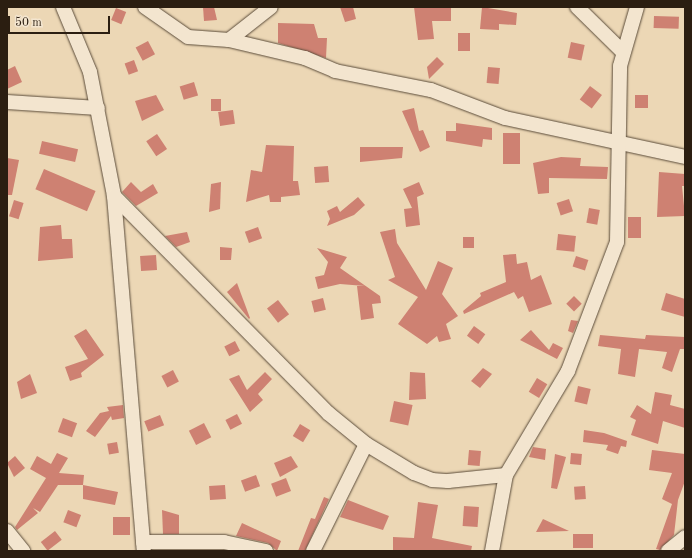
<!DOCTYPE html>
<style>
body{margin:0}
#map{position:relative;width:692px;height:558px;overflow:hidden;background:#ecd7b5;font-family:"Old Standard TT",serif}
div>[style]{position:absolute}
.building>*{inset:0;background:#ce8172;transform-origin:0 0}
.roads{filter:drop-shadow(0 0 1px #5b4c3a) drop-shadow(0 0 1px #5b4c3a)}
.minor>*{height:14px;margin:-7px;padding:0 7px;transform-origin:7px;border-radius:7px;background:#f3e5cf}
span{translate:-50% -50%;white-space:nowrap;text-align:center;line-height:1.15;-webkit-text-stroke:3px #f3e5cf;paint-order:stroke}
.frame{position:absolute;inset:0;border:8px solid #2b1e11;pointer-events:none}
.scale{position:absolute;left:8px;top:16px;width:102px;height:18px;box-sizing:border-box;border:2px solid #2b1e11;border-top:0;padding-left:5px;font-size:12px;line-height:14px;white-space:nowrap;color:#2b1e11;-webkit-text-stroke:3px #f3e5cf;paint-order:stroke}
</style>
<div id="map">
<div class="building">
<i style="clip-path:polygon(203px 7px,214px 7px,217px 20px,204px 21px)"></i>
<i style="clip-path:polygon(340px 7px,353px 7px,356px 19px,345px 22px)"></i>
<i style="clip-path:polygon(414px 7px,451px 7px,451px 21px,432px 21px,434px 39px,418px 40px)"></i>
<i style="clip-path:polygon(482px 7px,517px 13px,516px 25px,499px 24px,499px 30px,480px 29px)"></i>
<i style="left:116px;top:8px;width:11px;height:13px;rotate:22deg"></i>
<i style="left:654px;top:16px;width:25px;height:12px;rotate:2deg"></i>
<i style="clip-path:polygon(278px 23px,314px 24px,318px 38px,327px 38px,326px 58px,278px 43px)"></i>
<i style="left:458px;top:33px;width:12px;height:18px"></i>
<i style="left:148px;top:41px;width:15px;height:14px;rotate:62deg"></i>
<i style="left:571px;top:42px;width:14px;height:16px;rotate:12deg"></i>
<i style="clip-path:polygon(437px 57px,444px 64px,429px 79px,427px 67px)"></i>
<i style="left:134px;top:60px;width:12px;height:10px;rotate:70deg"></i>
<i style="clip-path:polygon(15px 66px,22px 82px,7px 89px,7px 70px)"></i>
<i style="left:488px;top:67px;width:12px;height:16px;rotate:5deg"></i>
<i style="left:194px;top:82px;width:14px;height:15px;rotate:73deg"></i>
<i style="left:590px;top:86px;width:15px;height:17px;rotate:37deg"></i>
<i style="clip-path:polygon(156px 95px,164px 110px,142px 121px,135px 101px)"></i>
<i style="left:635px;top:95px;width:13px;height:13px"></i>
<i style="left:211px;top:99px;width:10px;height:12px"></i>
<i style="clip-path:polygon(414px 108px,419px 131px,423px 130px,430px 147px,420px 152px,402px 111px)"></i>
<i style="left:233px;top:110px;width:14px;height:15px;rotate:82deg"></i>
<i style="clip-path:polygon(456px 123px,492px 128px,492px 140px,483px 139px,482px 147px,446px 141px,446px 131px,456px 131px)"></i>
<i style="left:503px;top:133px;width:17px;height:31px"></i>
<i style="left:157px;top:134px;width:18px;height:13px;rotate:56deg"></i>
<i style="left:42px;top:141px;width:37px;height:13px;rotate:13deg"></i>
<i style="clip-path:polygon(266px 145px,294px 146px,293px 181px,298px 181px,300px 195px,281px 197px,281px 202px,270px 202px,269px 195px,246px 202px,251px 170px,262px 172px)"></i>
<i style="clip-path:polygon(360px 147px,403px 147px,402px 158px,360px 162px)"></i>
<i style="clip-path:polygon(561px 157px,581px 158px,580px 166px,608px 167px,607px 179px,549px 178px,549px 193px,538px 194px,533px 163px)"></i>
<i style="clip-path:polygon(7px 158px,19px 160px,12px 195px,7px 195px)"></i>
<i style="left:328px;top:166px;width:16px;height:14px;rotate:86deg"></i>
<i style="left:44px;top:169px;width:56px;height:22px;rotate:23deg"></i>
<i style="clip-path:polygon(659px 172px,685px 174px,685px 186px,682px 186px,685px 216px,657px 217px)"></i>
<i style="clip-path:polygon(131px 182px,141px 192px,153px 184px,158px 193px,136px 206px,122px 192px)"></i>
<i style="clip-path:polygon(221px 182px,220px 209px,209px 212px,211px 184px)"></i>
<i style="clip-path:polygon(419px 182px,424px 194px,417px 197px,420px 225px,406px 227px,404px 209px,412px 208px,403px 189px)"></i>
<i style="clip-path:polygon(358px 197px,365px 205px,354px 215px,327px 226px,330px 219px,327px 211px,337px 206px,340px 212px)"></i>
<i style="left:569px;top:199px;width:13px;height:13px;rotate:72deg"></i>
<i style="left:14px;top:200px;width:10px;height:17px;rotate:17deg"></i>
<i style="left:589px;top:208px;width:11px;height:15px;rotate:10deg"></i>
<i style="left:628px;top:217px;width:13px;height:21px"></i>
<i style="clip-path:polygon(61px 225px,62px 239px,72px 239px,73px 258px,38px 261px,40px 227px)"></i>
<i style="left:258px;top:227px;width:12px;height:14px;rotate:70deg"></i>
<i style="clip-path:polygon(395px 229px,397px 243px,426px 290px,438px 261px,453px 268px,442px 294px,458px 316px,446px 324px,451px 339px,439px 342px,437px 336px,427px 344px,398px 324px,418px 297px,388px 280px,395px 277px,380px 232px)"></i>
<i style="clip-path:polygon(187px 232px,190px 242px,176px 247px,165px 236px)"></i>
<i style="left:558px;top:234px;width:18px;height:16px;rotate:6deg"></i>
<i style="left:463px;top:237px;width:11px;height:11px"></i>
<i style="clip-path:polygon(220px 247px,232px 248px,231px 260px,220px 260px)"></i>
<i style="clip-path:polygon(317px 248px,347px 257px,340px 268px,380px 296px,381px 303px,372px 304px,374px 318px,361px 320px,357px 286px,365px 286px,340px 284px,318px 289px,315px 277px,324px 275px,328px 262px)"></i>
<i style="clip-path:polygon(516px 254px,517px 264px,527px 262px,531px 280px,541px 275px,552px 304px,529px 312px,523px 296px,518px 299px,514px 292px,464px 314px,463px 311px,481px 296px,480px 293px,506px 282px,503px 255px)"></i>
<i style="left:156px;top:255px;width:15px;height:16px;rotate:86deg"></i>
<i style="left:576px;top:256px;width:13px;height:11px;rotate:18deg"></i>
<i style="clip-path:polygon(237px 283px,250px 318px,249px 319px,227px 292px)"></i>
<i style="clip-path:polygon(666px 293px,685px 299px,685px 317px,661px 310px)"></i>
<i style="left:574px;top:296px;width:11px;height:11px;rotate:45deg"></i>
<i style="left:323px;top:298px;width:12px;height:12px;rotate:76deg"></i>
<i style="left:278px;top:300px;width:18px;height:14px;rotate:52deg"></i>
<i style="clip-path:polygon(571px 320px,578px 321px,573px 333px,568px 331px)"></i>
<i style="left:474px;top:326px;width:14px;height:12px;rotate:36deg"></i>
<i style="clip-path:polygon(86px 329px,104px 355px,81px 373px,82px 377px,70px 381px,65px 367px,88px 359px,74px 336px)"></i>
<i style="clip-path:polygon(531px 330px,549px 350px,553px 343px,563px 348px,557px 359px,520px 340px)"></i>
<i style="clip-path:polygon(600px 335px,645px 339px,646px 335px,685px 337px,685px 349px,680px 349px,672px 372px,662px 368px,667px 352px,639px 349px,635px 377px,618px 374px,621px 349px,598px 346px)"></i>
<i style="left:235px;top:341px;width:11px;height:12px;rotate:63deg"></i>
<i style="clip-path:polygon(483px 368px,492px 374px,480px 388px,471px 381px)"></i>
<i style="left:173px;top:370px;width:13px;height:13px;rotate:63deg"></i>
<i style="clip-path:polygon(265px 372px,272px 379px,258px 394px,263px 400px,250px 412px,229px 379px,239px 375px,247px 390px)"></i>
<i style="clip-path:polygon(410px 372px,425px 373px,426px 399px,409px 400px)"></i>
<i style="clip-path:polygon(30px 374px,37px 393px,21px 399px,17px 382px)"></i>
<i style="left:537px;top:378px;width:12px;height:16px;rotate:31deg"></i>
<i style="left:578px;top:386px;width:13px;height:16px;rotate:13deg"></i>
<i style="clip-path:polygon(655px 392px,672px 395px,670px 405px,685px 409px,685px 428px,663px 421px,658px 444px,631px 435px,636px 420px,630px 417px,637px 405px,651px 414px)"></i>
<i style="left:394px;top:401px;width:19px;height:21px;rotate:12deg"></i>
<i style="clip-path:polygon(123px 405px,124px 418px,112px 420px,111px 416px,95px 437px,86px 431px,100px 413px,109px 411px,107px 407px)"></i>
<i style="left:237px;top:414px;width:11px;height:13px;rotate:63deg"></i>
<i style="left:160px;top:415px;width:11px;height:17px;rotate:68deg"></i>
<i style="left:63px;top:418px;width:15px;height:15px;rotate:20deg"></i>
<i style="left:204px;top:423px;width:16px;height:17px;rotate:63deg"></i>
<i style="left:300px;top:424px;width:12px;height:14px;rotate:31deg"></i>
<i style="clip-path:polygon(584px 430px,604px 433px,627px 441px,626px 447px,621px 446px,618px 454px,606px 450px,608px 445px,583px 442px)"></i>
<i style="left:117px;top:442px;width:11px;height:10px;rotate:80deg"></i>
<i style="clip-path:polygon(533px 447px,546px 449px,545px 460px,529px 457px)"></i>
<i style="left:469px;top:450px;width:12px;height:15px;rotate:5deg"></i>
<i style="clip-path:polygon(652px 450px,685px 454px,685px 481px,678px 500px,674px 535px,660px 550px,656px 549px,672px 504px,662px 499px,672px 473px,649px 470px)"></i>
<i style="clip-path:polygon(57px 453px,68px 458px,59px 473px,84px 475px,83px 485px,118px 492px,115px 505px,83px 499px,83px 485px,58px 485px,40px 512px,33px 508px,38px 513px,17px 530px,15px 527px,46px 478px,30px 469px,37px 456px,51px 464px)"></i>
<i style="left:571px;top:453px;width:11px;height:11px;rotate:5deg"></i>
<i style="clip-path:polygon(555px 454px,566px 457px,557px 489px,551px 488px)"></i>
<i style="clip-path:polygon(15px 456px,25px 468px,14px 477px,7px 463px)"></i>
<i style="clip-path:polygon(291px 456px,298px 467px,280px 477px,274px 463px)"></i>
<i style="left:256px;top:475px;width:12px;height:16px;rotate:70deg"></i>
<i style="left:286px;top:478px;width:14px;height:16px;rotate:69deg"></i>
<i style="left:225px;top:485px;width:14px;height:16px;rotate:86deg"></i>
<i style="left:585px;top:486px;width:13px;height:11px;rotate:86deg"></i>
<i style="clip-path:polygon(324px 497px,329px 499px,305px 551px,298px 551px,311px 518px,315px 519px)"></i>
<i style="clip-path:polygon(348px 500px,389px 516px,383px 530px,340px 517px)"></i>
<i style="clip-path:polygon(418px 502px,438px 505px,432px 538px,472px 546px,471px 551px,393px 550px,393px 537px,414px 538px)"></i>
<i style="left:464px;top:506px;width:15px;height:20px;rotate:4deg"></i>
<i style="left:68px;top:510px;width:14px;height:13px;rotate:21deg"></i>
<i style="clip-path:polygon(162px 510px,179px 515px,179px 534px,163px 534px)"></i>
<i style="left:113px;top:517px;width:17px;height:18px"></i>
<i style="clip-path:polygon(543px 519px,569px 531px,536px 532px)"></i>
<i style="clip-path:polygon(242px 523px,281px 541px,277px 551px,268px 543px,236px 536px)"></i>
<i style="left:55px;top:531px;width:11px;height:18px;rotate:52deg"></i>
<i style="left:573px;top:534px;width:20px;height:14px"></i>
</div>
<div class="roads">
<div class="minor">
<i style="left:63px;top:7px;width:70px;rotate:67.4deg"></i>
<i style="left:90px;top:72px;width:126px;rotate:79deg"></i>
<i style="left:114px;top:196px;width:356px;rotate:85.2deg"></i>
<i style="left:145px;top:7px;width:52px;rotate:34.9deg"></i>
<i style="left:188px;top:37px;width:41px;rotate:4.2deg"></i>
<i style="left:229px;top:40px;width:78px;rotate:13.3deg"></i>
<i style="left:305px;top:58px;width:33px;rotate:23deg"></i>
<i style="left:335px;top:71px;width:98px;rotate:11.2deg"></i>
<i style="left:431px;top:90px;width:79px;rotate:20.7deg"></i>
<i style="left:505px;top:118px;width:184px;rotate:12.2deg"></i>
<i style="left:577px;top:7px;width:64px;rotate:44.4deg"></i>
<i style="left:229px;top:40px;width:53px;rotate:-38.2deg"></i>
<i style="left:7px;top:102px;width:91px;rotate:3.8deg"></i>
<i style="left:114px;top:196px;width:305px;rotate:45.4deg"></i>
<i style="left:328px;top:413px;width:49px;rotate:39.2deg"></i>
<i style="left:366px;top:444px;width:56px;rotate:31.1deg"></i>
<i style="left:414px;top:473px;width:19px;rotate:21deg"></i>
<i style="left:432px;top:480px;width:16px;rotate:4deg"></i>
<i style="left:448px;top:481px;width:58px;rotate:-5.9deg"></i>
<i style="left:7px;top:531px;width:26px;rotate:51deg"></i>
<i style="left:143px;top:542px;width:81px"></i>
<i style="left:224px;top:542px;width:43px;rotate:12.1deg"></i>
<i style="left:313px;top:551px;width:119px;rotate:-63.6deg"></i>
<i style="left:492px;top:551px;width:77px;rotate:-79.6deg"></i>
<i style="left:506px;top:475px;width:121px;rotate:-59.2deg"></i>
<i style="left:568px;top:371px;width:138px;rotate:-69.2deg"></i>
<i style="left:617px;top:242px;width:176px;rotate:-89deg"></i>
<i style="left:620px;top:66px;width:61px;rotate:-73.9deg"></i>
<i style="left:668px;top:551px;width:22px;rotate:-39deg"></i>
</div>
</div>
<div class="frame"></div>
<div class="scale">50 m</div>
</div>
